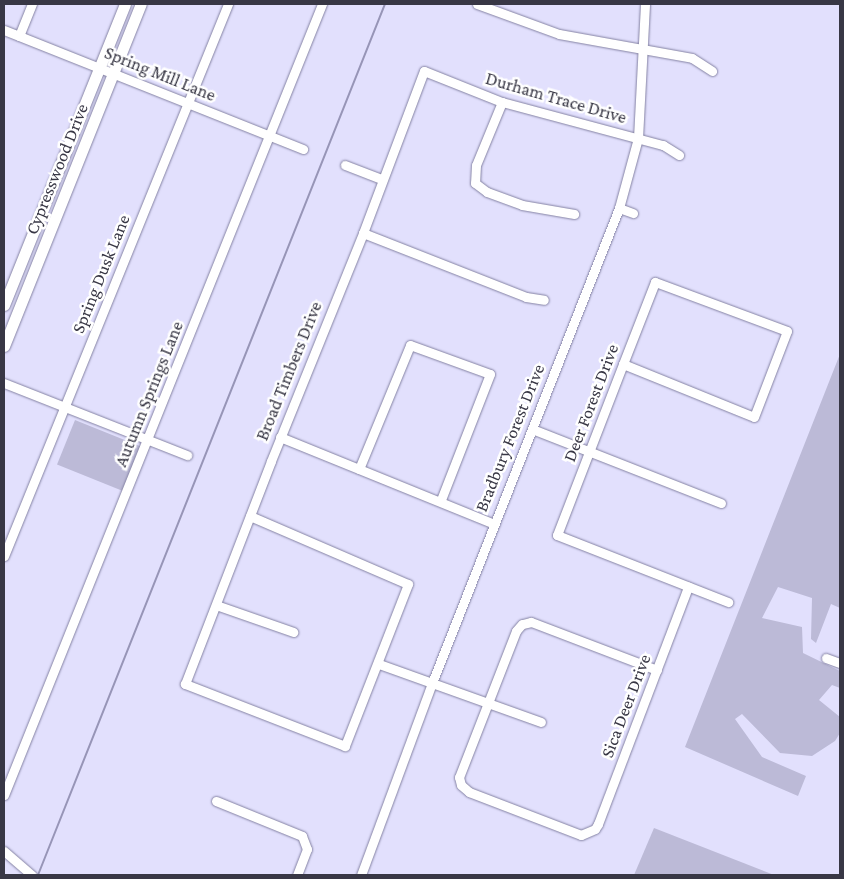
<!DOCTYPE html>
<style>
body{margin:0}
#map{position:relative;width:844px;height:879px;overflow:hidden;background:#e2e0fd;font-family:"Crimson Pro",serif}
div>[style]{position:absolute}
.green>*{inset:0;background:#bcbad7;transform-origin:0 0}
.stream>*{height:2px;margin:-1px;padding:0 1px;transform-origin:1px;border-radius:1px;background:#9795b7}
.roads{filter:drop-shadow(0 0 1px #8482a3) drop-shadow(0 0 1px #8482a3)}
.minor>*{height:9px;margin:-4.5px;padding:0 4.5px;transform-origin:4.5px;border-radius:4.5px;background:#fff}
.major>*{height:11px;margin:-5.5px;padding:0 5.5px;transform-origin:5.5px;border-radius:5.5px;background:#fff}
span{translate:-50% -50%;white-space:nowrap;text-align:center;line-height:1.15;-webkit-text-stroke:5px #fff;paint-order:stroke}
.street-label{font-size:18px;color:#383745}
.frame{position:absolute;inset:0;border:5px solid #383745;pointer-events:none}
</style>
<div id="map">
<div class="green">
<i style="clip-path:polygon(840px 354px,840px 608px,831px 604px,816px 643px,811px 639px,812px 598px,778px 587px,762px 618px,802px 627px,803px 653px,840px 671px,840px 688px,832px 685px,819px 700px,840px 717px,840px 733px,835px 741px,812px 756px,780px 753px,742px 714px,735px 719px,762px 757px,806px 776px,798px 796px,685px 747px)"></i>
<i style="left:75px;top:420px;width:71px;height:48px;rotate:22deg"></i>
<i style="clip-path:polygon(654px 828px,774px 875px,634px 875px)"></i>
</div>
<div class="stream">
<i style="left:38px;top:875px;width:938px;rotate:-68.28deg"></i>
</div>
<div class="roads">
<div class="minor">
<i style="left:477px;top:4px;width:87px;rotate:20.1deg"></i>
<i style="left:559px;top:34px;width:135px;rotate:10.2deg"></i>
<i style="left:692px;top:58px;width:24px;rotate:33deg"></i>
<i style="left:4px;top:30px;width:322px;rotate:21.7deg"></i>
<i style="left:19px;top:36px;width:35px;rotate:-68deg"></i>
<i style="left:502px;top:102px;width:68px;rotate:112.4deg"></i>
<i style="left:476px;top:165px;width:18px;rotate:93deg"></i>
<i style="left:475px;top:183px;width:15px;rotate:37deg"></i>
<i style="left:487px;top:192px;width:37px;rotate:20deg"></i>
<i style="left:522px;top:205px;width:53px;rotate:9.8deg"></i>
<i style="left:345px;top:165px;width:40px;rotate:21deg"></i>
<i style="left:619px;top:208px;width:15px;rotate:20deg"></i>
<i style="left:363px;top:233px;width:175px;rotate:21.4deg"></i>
<i style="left:526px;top:297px;width:18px;rotate:9deg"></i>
<i style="left:623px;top:364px;width:141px;rotate:22deg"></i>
<i style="left:754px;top:417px;width:92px;rotate:-69deg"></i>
<i style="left:787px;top:331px;width:141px;rotate:-159.6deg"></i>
<i style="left:655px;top:282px;width:88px;rotate:111.3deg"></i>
<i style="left:623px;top:364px;width:94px;rotate:111.1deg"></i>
<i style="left:589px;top:452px;width:89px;rotate:111.1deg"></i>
<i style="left:557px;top:535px;width:184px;rotate:21.4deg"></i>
<i style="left:4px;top:383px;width:197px;rotate:21.5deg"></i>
<i style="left:532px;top:429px;width:203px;rotate:21.4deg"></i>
<i style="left:280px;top:437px;width:231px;rotate:22.1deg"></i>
<i style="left:359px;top:469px;width:134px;rotate:-67.6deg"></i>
<i style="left:410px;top:345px;width:85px;rotate:19.9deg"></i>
<i style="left:490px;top:374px;width:135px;rotate:111.3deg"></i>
<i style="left:250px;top:516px;width:172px;rotate:23.3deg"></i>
<i style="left:408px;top:584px;width:174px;rotate:111.3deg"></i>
<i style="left:345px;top:746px;width:172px;rotate:-158.8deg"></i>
<i style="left:185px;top:684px;width:239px;rotate:-68.9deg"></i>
<i style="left:271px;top:461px;width:246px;rotate:-68deg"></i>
<i style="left:363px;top:233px;width:173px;rotate:-69.4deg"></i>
<i style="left:424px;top:71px;width:84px;rotate:21.7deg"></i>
<i style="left:502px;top:102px;width:167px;rotate:15deg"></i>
<i style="left:663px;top:145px;width:19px;rotate:32deg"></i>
<i style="left:4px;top:556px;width:596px;rotate:-67.91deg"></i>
<i style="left:216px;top:605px;width:82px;rotate:19.3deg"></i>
<i style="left:826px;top:658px;width:15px;rotate:20deg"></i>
<i style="left:379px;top:664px;width:172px;rotate:19.7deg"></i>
<i style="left:657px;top:670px;width:135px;rotate:-159.1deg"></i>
<i style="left:531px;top:622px;width:9px;rotate:167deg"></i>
<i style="left:522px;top:624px;width:9px;rotate:131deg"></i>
<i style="left:516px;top:631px;width:157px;rotate:111.3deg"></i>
<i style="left:459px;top:777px;width:8px;rotate:76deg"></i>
<i style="left:461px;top:785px;width:11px;rotate:41deg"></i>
<i style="left:469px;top:792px;width:120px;rotate:21deg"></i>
<i style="left:581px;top:835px;width:15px;rotate:-23deg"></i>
<i style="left:595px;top:829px;width:6px;rotate:-59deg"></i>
<i style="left:598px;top:824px;width:254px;rotate:-69.2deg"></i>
<i style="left:4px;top:795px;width:853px;rotate:-68.1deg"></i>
<i style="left:216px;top:801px;width:93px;rotate:22.1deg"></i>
<i style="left:302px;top:836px;width:14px;rotate:69deg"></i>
<i style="left:307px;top:849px;width:28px;rotate:111deg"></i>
<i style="left:4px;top:851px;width:37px;rotate:41deg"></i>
<i style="left:361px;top:875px;width:205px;rotate:-69.7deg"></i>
<i style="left:432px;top:683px;width:510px;rotate:-68.51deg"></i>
<i style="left:619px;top:208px;width:73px;rotate:-74.8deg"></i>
<i style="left:638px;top:138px;width:134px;rotate:-87deg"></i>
</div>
<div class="major">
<i style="left:4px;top:305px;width:324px;rotate:-68.1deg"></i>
<i style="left:4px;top:346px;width:368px;rotate:-68.2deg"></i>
</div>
</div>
<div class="street-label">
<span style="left:160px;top:74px;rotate:22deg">Spring Mill Lane</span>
<span style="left:556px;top:98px;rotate:16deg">Durham Trace Drive</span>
<span style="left:57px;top:169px;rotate:-68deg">Cypresswood Drive</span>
<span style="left:101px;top:274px;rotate:-68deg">Spring Dusk Lane</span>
<span style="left:289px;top:371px;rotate:-68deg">Broad Timbers Drive</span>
<span style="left:149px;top:394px;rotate:-68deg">Autumn Springs Lane</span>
<span style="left:591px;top:403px;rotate:-69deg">Deer Forest Drive</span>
<span style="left:510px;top:438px;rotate:-68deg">Bradbury Forest Drive</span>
<span style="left:626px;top:706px;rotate:-69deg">Sica Deer Drive</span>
</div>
<div class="frame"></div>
</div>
